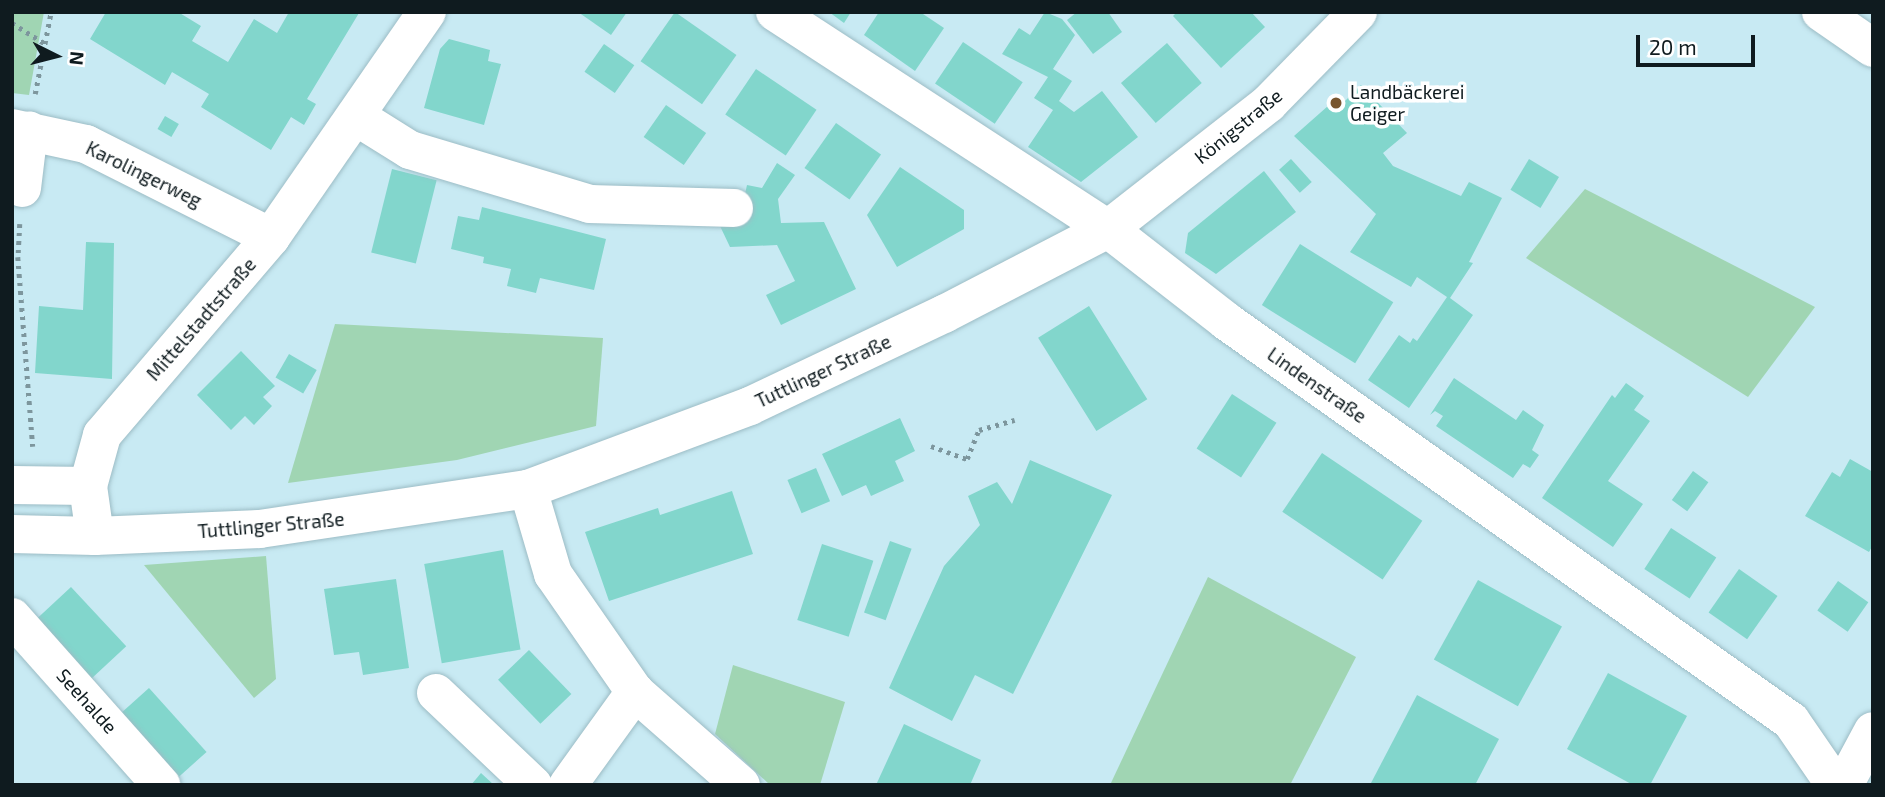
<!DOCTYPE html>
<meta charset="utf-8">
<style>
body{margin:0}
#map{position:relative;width:1885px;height:797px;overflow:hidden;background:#c8eaf3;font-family:"Exo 2",sans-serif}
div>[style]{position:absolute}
.green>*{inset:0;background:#a0d5b3}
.building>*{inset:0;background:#82d6cc;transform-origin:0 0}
.path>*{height:4.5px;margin-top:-2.25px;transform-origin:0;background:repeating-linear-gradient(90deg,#7d969d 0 3.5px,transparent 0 8.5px)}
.roads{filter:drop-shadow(0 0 2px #9cbcc5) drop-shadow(0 0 2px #9cbcc5)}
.minor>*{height:38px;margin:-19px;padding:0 19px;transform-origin:19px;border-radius:19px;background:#fff}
.dots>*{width:19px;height:19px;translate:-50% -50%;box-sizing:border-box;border:4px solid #fff;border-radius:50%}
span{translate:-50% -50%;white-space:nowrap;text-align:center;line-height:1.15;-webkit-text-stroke:7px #fff;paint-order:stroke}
.poi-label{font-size:19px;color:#0f1b1f}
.left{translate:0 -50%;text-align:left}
.street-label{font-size:19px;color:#0f1b1f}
.frame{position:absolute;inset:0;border:14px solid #0f1b1f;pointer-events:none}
.north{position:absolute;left:21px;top:21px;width:70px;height:70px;-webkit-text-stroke:5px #fff;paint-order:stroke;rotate:96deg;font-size:19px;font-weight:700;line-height:28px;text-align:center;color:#0f1b1f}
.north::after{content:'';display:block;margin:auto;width:24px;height:32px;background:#0f1b1f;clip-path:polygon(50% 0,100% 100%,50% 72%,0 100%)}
.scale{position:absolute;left:1636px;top:35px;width:119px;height:32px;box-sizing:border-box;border:4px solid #0f1b1f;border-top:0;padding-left:9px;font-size:21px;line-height:24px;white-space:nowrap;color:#0f1b1f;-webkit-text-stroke:5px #fff;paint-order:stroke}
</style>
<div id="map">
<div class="green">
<i style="clip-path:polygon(12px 12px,44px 12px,29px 95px,12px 93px)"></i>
<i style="clip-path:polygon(1585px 189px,1815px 307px,1748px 397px,1526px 258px)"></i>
<i style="clip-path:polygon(335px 324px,603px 338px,596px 426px,457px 460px,288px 483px)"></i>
<i style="clip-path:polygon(266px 556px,276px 679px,254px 698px,144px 565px)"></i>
<i style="clip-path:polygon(1208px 577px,1356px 657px,1290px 785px,1110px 785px)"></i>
<i style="clip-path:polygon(733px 665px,845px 702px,820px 785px,770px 785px,715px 734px)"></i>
</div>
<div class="building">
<i style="clip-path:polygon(106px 12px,178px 12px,201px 26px,192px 41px,228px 62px,254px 19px,277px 33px,289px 12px,359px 13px,307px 99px,316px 104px,304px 125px,291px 117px,271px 150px,201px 107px,209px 94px,172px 72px,165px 85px,90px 39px)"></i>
<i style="clip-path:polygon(578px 12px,627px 12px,611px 35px)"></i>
<i style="left:675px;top:12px;width:75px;height:60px;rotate:35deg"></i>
<i style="clip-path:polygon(829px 12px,851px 12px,844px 23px)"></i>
<i style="clip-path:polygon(879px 12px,920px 12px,944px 28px,915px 71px,864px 35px)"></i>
<i style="clip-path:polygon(1045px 12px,1062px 19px,1075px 35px,1053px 69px,1072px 81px,1059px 101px,1074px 112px,1102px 91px,1138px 137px,1081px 182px,1028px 147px,1053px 110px,1034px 98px,1048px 77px,1002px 54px,1019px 28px,1030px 35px)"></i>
<i style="clip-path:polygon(1077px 12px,1108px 12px,1122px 32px,1093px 54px,1067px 20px)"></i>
<i style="clip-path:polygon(1177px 12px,1251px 12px,1265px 27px,1221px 68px,1173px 16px)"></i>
<i style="clip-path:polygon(449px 39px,490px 50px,488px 61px,501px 64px,484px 125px,424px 108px,440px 49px)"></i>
<i style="left:963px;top:42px;width:72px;height:50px;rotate:34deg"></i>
<i style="left:1167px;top:43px;width:53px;height:61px;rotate:49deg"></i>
<i style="left:604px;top:44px;width:37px;height:34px;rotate:35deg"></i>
<i style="left:756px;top:69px;width:73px;height:55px;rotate:34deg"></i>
<i style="clip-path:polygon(1361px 85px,1407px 133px,1383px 153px,1393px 166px,1461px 196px,1469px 182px,1502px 198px,1469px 262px,1473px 263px,1450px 298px,1473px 315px,1409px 408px,1368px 380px,1399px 335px,1410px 343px,1413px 338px,1417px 341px,1447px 297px,1417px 277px,1411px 287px,1350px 252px,1376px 214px,1294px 136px,1337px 98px,1342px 104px)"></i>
<i style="left:666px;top:105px;width:49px;height:39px;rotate:35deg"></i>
<i style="left:165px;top:116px;width:16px;height:15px;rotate:30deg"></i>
<i style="left:836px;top:123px;width:55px;height:55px;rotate:35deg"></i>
<i style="left:1291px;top:159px;width:31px;height:16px;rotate:48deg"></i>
<i style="left:1529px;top:159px;width:35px;height:36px;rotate:31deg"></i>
<i style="clip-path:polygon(777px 163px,795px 175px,778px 199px,781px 223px,824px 222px,856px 289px,781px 325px,766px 295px,795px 281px,777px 245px,730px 247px,720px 226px,738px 225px,747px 185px,762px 188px)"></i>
<i style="clip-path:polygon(900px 167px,964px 210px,964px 229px,897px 267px,867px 215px)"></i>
<i style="left:392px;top:169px;width:46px;height:86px;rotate:14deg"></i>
<i style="clip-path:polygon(1264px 171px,1296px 212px,1216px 274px,1185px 253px,1188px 233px)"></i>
<i style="clip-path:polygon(482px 207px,606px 239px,594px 290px,540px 278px,536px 293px,507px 286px,511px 269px,483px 263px,484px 257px,451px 249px,458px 216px,479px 220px)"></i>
<i style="clip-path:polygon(86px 242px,114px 243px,112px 379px,35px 373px,39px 306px,83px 310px)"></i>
<i style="left:1300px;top:244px;width:110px;height:72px;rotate:32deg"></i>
<i style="left:1089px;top:306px;width:110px;height:60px;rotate:58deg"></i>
<i style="clip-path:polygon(241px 351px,275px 386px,263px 397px,272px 406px,254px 425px,245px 416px,231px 430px,197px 395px)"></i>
<i style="left:289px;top:354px;width:32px;height:27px;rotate:30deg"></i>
<i style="clip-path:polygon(1454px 378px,1516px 420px,1523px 410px,1544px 425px,1532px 450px,1539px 455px,1530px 468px,1523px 464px,1513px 478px,1436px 426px,1443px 416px,1435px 411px,1430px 415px)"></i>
<i style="clip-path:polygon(1626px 383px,1644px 396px,1634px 410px,1650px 421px,1608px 481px,1643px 504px,1613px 547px,1542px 498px,1612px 395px,1615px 398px)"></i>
<i style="left:1232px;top:394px;width:53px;height:65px;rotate:33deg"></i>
<i style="clip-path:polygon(900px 418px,915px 451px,895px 461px,904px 481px,871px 496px,866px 485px,842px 496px,822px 454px)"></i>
<i style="left:1322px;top:453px;width:121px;height:71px;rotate:34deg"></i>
<i style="clip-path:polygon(1850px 459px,1873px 472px,1873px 545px,1869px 552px,1805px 516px,1832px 472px,1840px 477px)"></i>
<i style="clip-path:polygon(1030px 460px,1112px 495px,1013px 694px,975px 675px,952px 721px,889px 688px,944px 566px,980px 525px,968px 496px,997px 482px,1012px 504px)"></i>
<i style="left:816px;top:468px;width:36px;height:31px;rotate:67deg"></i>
<i style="left:1693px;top:471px;width:19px;height:36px;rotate:36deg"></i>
<i style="clip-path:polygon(732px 491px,753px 554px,609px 601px,585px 532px,658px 508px,660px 515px)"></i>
<i style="left:1671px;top:528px;width:54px;height:49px;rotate:33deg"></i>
<i style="left:890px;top:541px;width:23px;height:76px;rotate:20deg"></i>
<i style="left:822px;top:544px;width:54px;height:80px;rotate:18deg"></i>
<i style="left:503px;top:550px;width:101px;height:80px;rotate:80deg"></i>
<i style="left:1739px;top:569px;width:47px;height:53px;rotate:35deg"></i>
<i style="clip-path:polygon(396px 579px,409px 668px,363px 675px,359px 652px,334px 655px,324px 589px)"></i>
<i style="left:1478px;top:580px;width:96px;height:91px;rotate:29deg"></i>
<i style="left:1838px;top:581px;width:37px;height:36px;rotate:35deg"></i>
<i style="left:71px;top:587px;width:81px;height:57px;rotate:47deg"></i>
<i style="left:529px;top:650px;width:61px;height:43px;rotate:46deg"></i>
<i style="clip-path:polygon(1608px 673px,1687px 716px,1650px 785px,1633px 785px,1567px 749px)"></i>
<i style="left:149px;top:688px;width:86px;height:42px;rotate:48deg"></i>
<i style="clip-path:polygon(1417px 695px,1499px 739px,1475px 785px,1371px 783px)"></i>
<i style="clip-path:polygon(904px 724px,981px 760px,970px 785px,876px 785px)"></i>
<i style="clip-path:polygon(481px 773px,494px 785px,471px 785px)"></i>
</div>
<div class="path">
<i style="left:12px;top:23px;width:38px;rotate:32deg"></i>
<i style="left:35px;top:94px;width:84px;rotate:-79deg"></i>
<i style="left:20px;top:224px;width:33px;rotate:93deg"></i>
<i style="left:18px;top:257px;width:190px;rotate:85.5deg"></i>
<i style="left:931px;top:446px;width:38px;rotate:20deg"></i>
<i style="left:967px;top:459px;width:31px;rotate:-68deg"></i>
<i style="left:979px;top:430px;width:37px;rotate:-16deg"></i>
</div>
<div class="roads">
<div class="minor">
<i style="left:775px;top:12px;width:397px;rotate:33.1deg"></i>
<i style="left:1108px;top:229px;width:150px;rotate:37.9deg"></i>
<i style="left:1226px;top:321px;width:692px;rotate:35.3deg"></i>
<i style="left:1791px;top:721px;width:78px;rotate:55.5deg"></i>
<i style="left:1821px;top:12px;width:63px;rotate:34.7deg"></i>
<i style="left:357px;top:117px;width:62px;rotate:31.9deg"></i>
<i style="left:410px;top:150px;width:188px;rotate:16.7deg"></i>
<i style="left:590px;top:204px;width:144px;rotate:1.6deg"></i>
<i style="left:12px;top:128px;width:76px;rotate:12.2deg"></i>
<i style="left:86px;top:144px;width:207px;rotate:26.7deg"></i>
<i style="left:22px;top:188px;width:58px;rotate:-83.1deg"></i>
<i style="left:12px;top:485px;width:76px;rotate:0.8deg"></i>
<i style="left:528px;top:489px;width:89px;rotate:73.6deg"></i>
<i style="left:553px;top:574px;width:144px;rotate:55.2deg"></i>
<i style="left:635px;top:692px;width:141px;rotate:41.3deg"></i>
<i style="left:12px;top:534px;width:83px;rotate:1.4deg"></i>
<i style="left:95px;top:536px;width:165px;rotate:-2.4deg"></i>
<i style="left:260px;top:529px;width:271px;rotate:-8.5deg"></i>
<i style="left:528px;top:489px;width:237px;rotate:-20.5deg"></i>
<i style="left:750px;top:406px;width:215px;rotate:-25.4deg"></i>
<i style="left:944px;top:314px;width:185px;rotate:-27.4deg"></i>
<i style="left:1108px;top:229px;width:204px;rotate:-38deg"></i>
<i style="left:1269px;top:103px;width:127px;rotate:-45.6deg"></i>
<i style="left:95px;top:536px;width:50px;rotate:-98deg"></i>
<i style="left:88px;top:486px;width:53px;rotate:-74.6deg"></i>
<i style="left:102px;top:435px;width:260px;rotate:-49.5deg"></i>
<i style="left:271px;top:237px;width:274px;rotate:-55.3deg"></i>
<i style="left:12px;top:617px;width:225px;rotate:48.4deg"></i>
<i style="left:436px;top:693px;width:134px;rotate:43.5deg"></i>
<i style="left:568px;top:785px;width:115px;rotate:-54.2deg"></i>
<i style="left:1844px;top:785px;width:61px;rotate:-61.8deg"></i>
</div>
</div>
<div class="dots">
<i style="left:1336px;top:103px;background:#78552e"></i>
</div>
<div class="poi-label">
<span class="left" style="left:1350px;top:103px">Landbäckerei<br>Geiger</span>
</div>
<div class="street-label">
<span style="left:1238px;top:126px;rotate:-39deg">Königstraße</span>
<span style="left:144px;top:174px;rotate:26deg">Karolingerweg</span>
<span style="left:201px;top:319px;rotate:-49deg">Mittelstadtstraße</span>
<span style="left:823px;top:371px;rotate:-25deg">Tuttlinger Straße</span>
<span style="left:1317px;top:385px;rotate:35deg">Lindenstraße</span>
<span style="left:271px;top:525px;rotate:-5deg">Tuttlinger Straße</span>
<span style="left:87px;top:701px;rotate:48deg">Seehalde</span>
</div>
<div class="frame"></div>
<div class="north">N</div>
<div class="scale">20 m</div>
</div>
